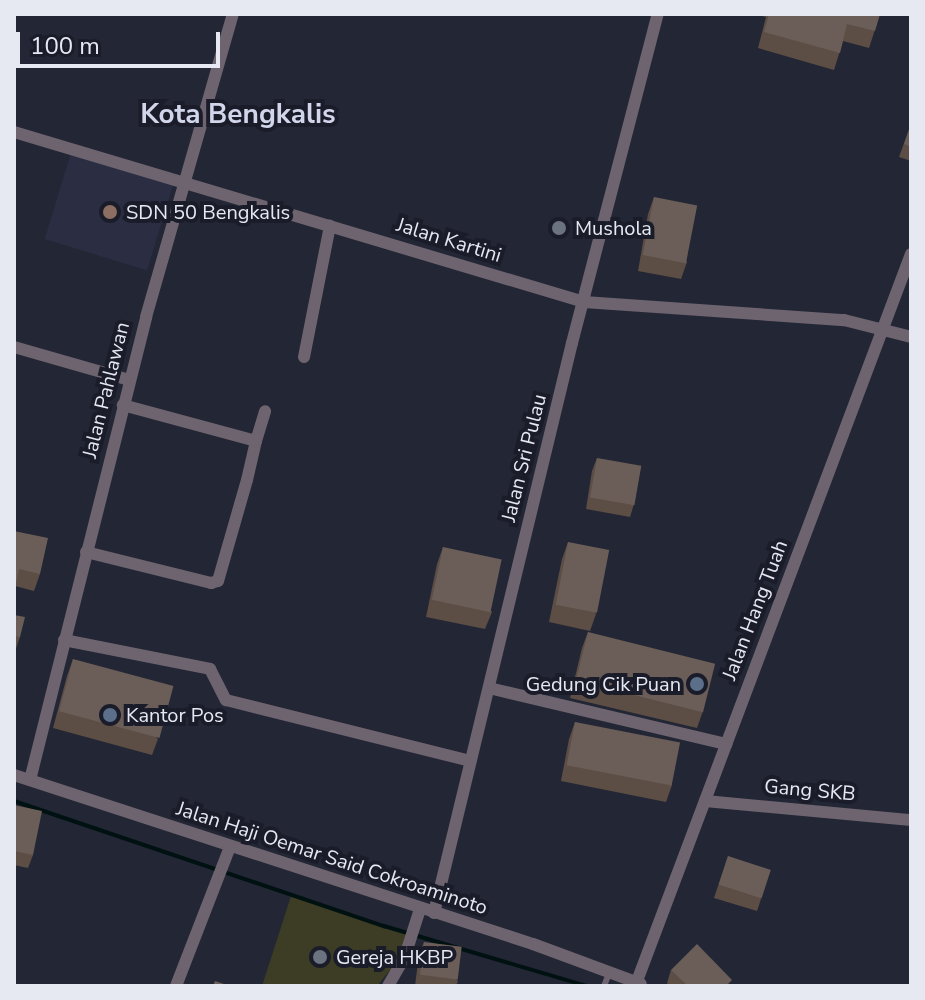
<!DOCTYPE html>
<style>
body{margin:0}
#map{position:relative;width:925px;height:1000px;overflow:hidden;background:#232634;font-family:"Nunito Sans",sans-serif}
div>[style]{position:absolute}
.built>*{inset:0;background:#2b2e43;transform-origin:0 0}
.green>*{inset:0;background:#3c3d24}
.stream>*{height:4px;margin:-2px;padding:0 2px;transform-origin:2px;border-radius:2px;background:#001112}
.service>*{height:6px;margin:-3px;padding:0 3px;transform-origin:3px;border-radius:3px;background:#6e646f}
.minor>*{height:12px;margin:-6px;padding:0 6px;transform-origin:6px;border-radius:6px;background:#6e646f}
.wall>*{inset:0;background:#5c4e45}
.building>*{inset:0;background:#6b5e58;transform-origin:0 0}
.dots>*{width:22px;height:22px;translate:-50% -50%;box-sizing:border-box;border:4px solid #1a1c2a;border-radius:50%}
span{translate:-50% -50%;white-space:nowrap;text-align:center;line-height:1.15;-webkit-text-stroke:8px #1a1c2a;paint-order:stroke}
.poi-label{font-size:20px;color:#e6e8f2}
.left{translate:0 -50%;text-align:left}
.right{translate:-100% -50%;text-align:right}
.street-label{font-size:20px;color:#e6e8f2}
.district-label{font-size:28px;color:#d2d6ea;font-weight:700}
.frame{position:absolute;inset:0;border:16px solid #e6e8f2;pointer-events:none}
.scale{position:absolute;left:16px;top:32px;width:204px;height:36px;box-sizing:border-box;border:4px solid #e6e8f2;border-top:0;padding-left:10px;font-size:24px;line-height:28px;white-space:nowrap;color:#e6e8f2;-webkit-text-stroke:6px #1a1c2a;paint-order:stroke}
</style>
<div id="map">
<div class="built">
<i style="left:71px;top:153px;width:107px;height:90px;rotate:17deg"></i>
</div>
<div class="green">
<i style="clip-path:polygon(291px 896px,407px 932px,401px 957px,377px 986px,262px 986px)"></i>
</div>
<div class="stream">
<i style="left:14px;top:801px;width:391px;rotate:18.7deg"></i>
<i style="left:384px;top:926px;width:211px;rotate:16.5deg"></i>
</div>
<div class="service">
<i style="left:604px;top:986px;width:16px;rotate:-68deg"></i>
</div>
<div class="minor">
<i style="left:14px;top:132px;width:595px;rotate:16.61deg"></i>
<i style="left:584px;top:302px;width:261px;rotate:4deg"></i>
<i style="left:844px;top:320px;width:69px;rotate:14.2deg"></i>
<i style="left:14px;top:347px;width:120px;rotate:16deg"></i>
<i style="left:304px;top:357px;width:134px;rotate:-78.8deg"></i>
<i style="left:256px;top:441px;width:31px;rotate:-73deg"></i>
<i style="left:86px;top:552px;width:129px;rotate:13.9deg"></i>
<i style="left:211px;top:583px;width:7px;rotate:-16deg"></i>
<i style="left:218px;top:581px;width:105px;rotate:-74deg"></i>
<i style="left:247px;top:480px;width:40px;rotate:-77deg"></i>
<i style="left:256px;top:441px;width:138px;rotate:-164.9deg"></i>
<i style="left:64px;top:640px;width:149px;rotate:11.2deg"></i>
<i style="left:210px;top:669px;width:35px;rotate:63deg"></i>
<i style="left:226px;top:700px;width:252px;rotate:14deg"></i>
<i style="left:489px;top:688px;width:244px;rotate:13.3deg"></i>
<i style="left:14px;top:775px;width:546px;rotate:18.04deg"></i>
<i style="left:533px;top:944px;width:115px;rotate:20.3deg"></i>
<i style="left:30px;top:780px;width:477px;rotate:-75.9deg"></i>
<i style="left:146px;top:317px;width:315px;rotate:-74deg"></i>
<i style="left:705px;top:801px;width:207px;rotate:5.3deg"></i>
<i style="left:434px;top:913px;width:586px;rotate:-76.39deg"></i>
<i style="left:572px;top:343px;width:340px;rotate:-75.4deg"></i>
<i style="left:637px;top:981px;width:777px;rotate:-69.35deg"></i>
<i style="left:176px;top:986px;width:149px;rotate:-68.8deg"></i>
<i style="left:388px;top:986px;width:34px;rotate:-60deg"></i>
<i style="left:405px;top:956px;width:49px;rotate:-72.3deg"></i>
</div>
<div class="wall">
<i style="clip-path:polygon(754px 14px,880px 14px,869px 48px,843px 41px,834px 70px,758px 48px,766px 17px)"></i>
<i style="clip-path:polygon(911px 124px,911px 161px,899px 157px)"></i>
<i style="clip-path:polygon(654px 197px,687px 262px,681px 279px,638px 271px,648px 214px)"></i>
<i style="clip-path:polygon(597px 458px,634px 504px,630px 517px,586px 509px,592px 471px)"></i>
<i style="clip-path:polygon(14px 531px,40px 574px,34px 591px,15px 586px)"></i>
<i style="clip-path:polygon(568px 542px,596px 614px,590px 631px,549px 622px,562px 559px)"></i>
<i style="clip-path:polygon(443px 547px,492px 612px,485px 629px,426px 617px,437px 564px)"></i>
<i style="clip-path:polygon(14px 615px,20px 637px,14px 654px)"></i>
<i style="clip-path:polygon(588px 632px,703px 711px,697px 728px,570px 698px,582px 648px)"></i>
<i style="clip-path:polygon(73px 659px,158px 739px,152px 755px,53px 728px,67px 676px)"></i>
<i style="clip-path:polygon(575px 722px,672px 785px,666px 802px,561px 781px,569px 739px)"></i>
<i style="clip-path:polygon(14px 805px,33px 855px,28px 868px,14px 865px)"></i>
<i style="clip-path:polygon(728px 856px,761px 899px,757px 911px,714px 898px)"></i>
<i style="clip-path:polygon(424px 942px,458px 981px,456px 986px,415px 986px,419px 954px)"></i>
<i style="clip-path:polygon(671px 970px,729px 986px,670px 986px,667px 983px)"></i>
</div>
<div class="building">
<i style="clip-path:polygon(769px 14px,880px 14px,875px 31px,847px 24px,840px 53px,764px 32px)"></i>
<i style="clip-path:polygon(911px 124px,911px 147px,904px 144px)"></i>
<i style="left:654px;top:197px;width:44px;height:59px;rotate:11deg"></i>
<i style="left:597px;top:458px;width:45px;height:40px;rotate:10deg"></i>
<i style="clip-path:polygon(14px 531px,48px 538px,40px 574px,19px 569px,14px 593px)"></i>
<i style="left:568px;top:542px;width:42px;height:64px;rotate:11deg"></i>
<i style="left:443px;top:547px;width:60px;height:54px;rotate:12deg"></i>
<i style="clip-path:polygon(14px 615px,25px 617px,20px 637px,14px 636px)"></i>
<i style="left:588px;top:632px;width:131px;height:50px;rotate:14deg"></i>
<i style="left:73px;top:659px;width:104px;height:54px;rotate:15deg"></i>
<i style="left:575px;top:722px;width:107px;height:44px;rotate:11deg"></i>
<i style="clip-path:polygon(14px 805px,42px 811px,33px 855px,14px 851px)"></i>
<i style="left:728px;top:856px;width:45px;height:30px;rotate:18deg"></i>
<i style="left:424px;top:942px;width:38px;height:33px;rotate:7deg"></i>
<i style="clip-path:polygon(697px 944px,732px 980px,726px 986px,688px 986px,671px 970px)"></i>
<i style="clip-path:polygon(215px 981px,230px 986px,213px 986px)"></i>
</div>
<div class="dots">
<i style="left:110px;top:212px;background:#8d6e63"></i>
<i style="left:559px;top:228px;background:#6b7280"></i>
<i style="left:697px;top:684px;background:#5c6f8a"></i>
<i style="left:110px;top:715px;background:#5c6f8a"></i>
<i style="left:320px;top:957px;background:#6b7280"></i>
</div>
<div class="poi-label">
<span class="left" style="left:126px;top:212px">SDN 50 Bengkalis</span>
<span class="left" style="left:575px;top:228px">Mushola</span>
<span class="right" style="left:681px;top:684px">Gedung Cik Puan</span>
<span class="left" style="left:126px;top:715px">Kantor Pos</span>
<span class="left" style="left:336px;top:957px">Gereja HKBP</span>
</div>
<div class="street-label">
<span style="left:449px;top:240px;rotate:17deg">Jalan Kartini</span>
<span style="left:106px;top:390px;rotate:-76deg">Jalan Pahlawan</span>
<span style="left:524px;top:458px;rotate:-76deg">Jalan Sri Pulau</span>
<span style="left:755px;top:610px;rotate:-69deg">Jalan Hang Tuah</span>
<span style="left:810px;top:790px;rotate:5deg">Gang SKB</span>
<span style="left:332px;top:858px;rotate:18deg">Jalan Haji Oemar Said Cokroaminoto</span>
</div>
<div class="district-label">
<span style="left:238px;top:114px">Kota Bengkalis</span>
</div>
<div class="frame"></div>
<div class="scale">100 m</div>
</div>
